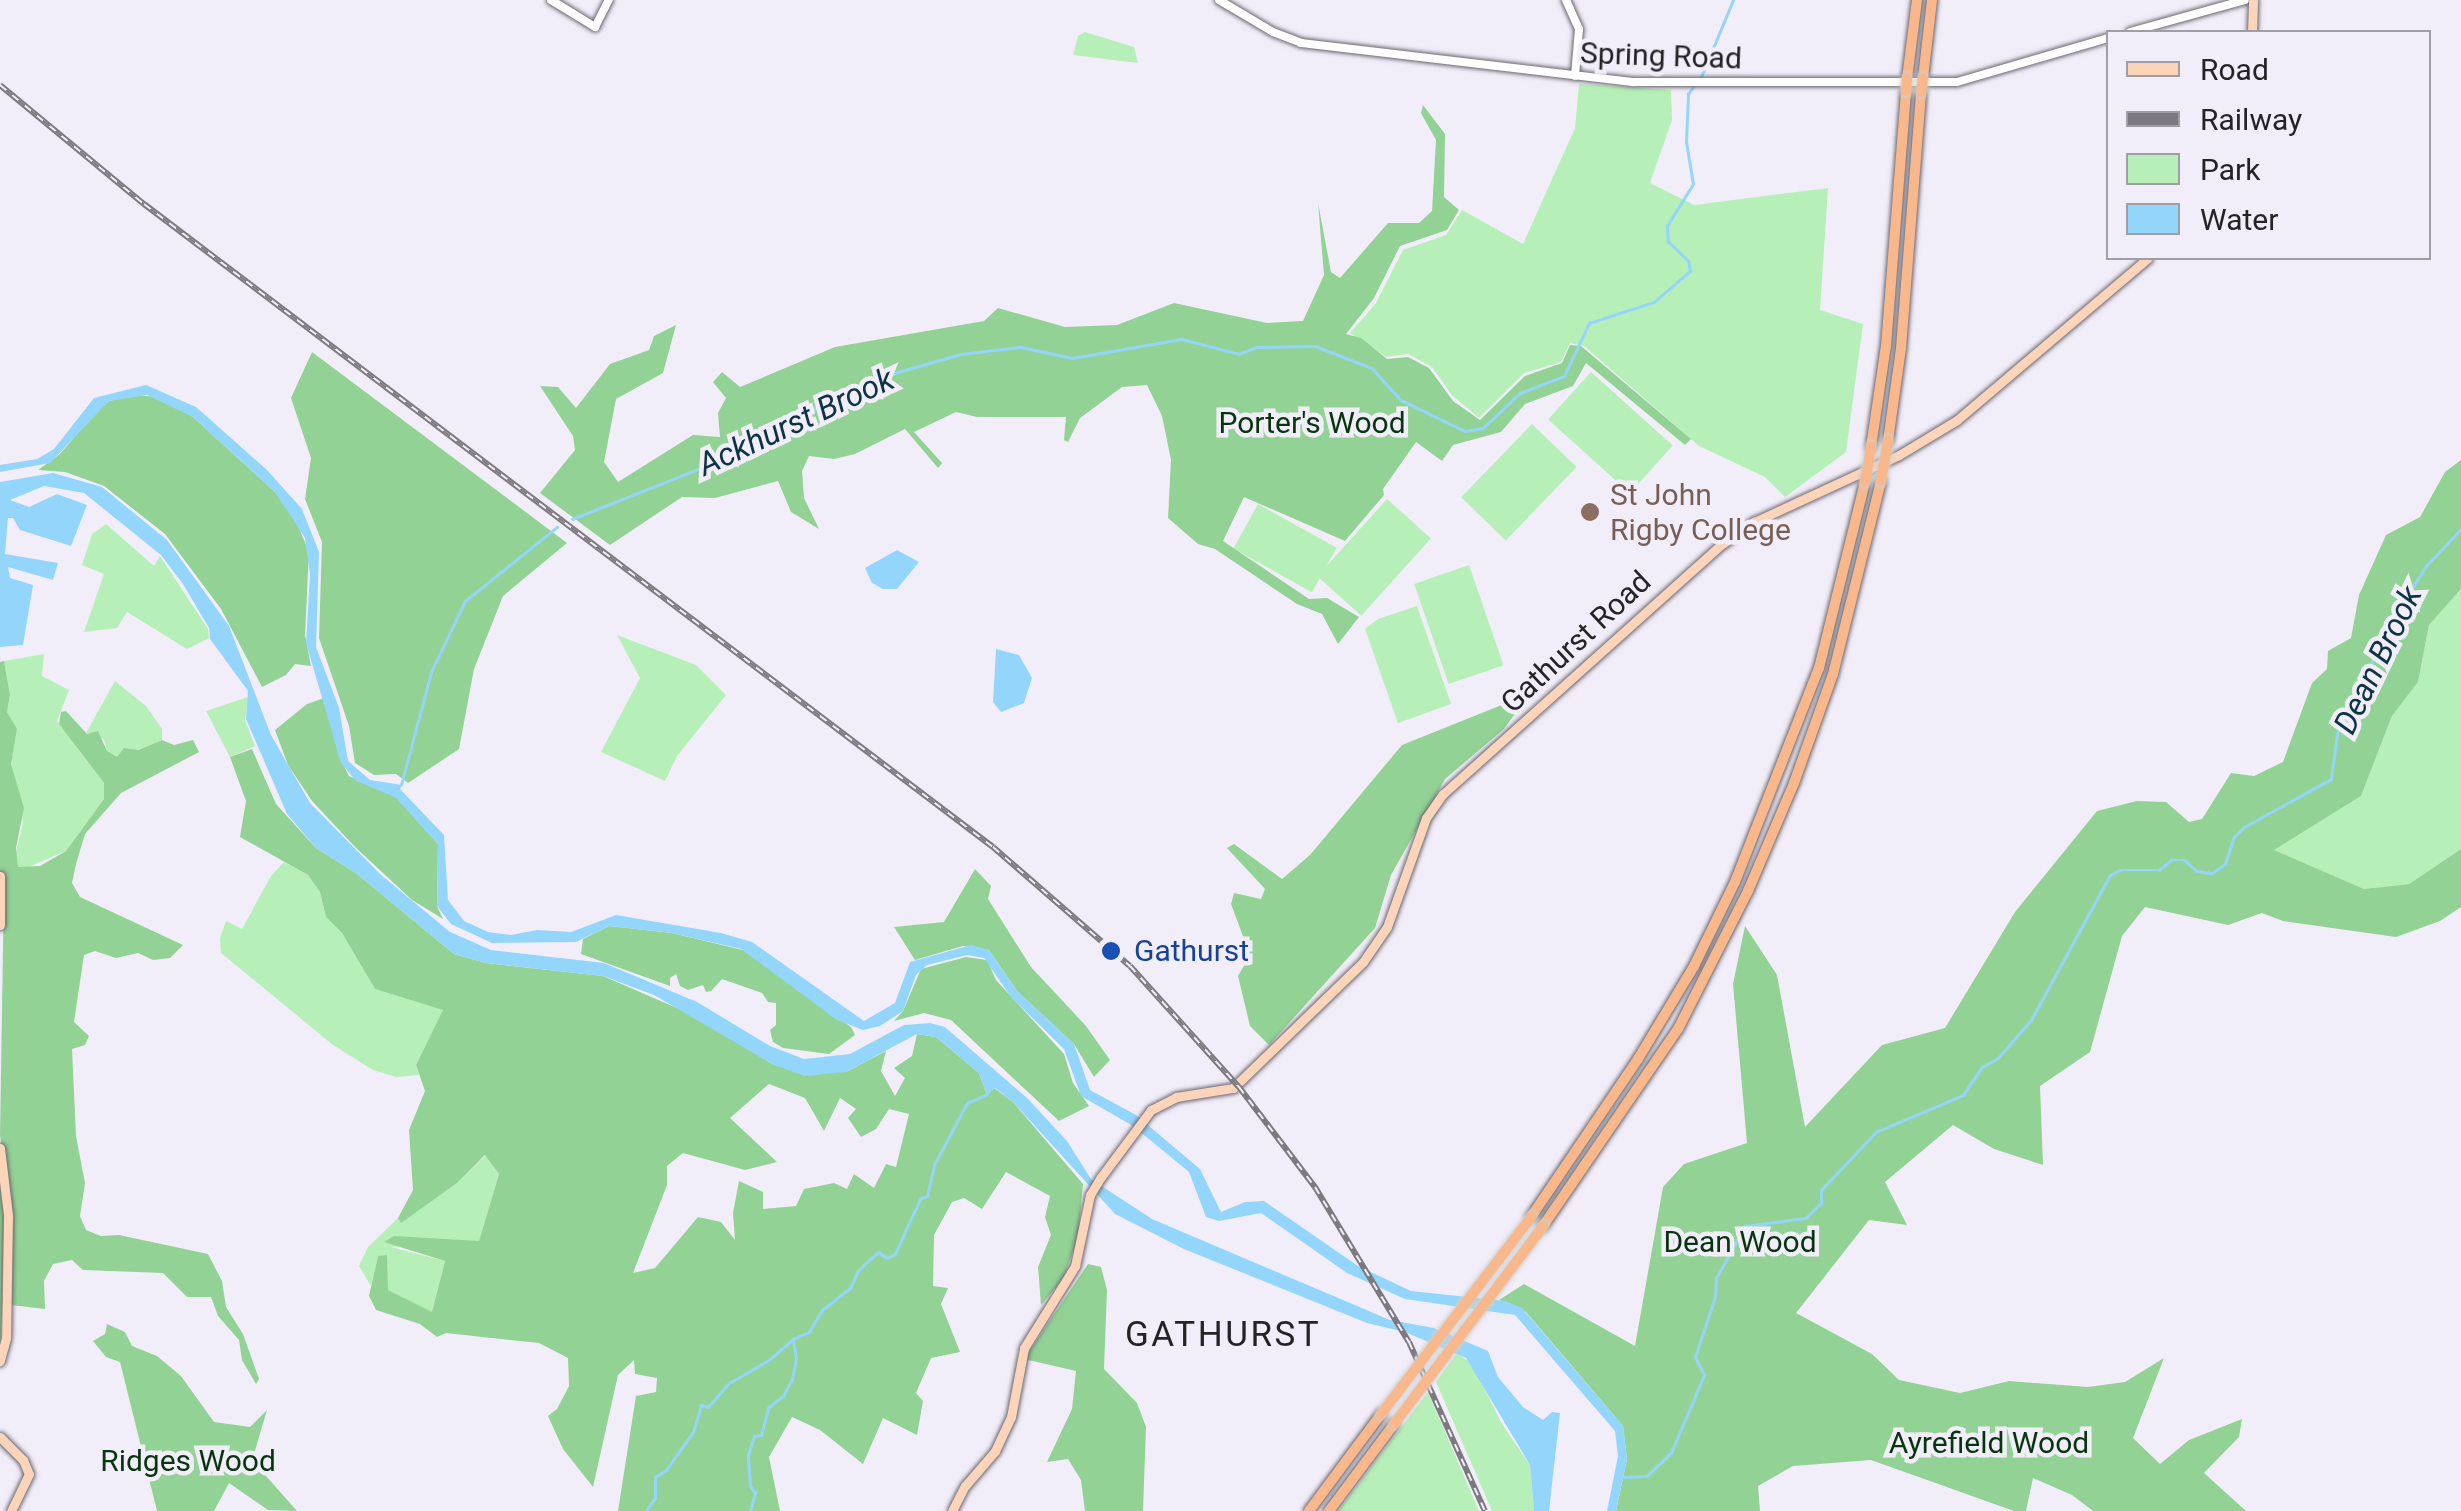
<!DOCTYPE html>
<style>
body{margin:0}
#map{position:relative;width:2461px;height:1511px;overflow:hidden;background:#f2eef9;font-family:Roboto,sans-serif}
div>[style]{position:absolute}
.green>*{inset:0;background:#b7efb8;transform-origin:0 0}
.forest>*{inset:0;background:#93d295}
.water>*{inset:0;background:#94d6fb}
.stream>*{height:2.5px;margin:-1.25px;padding:0 1.25px;transform-origin:1.25px;border-radius:1.25px;background:#94d6fb}
.roads{filter:drop-shadow(0 0 2px #6a6770) drop-shadow(0 0 2px #6a6770)}
.minor>*{height:8px;margin:-4px;padding:0 4px;transform-origin:4px;border-radius:4px;background:#fff}
.major>*{height:9px;margin:-4.5px;padding:0 4.5px;transform-origin:4.5px;border-radius:4.5px;background:#fbd4ba}
.highway>*{height:10px;margin:-5px;padding:0 5px;transform-origin:5px;border-radius:5px;background:#f8b88c}
.rail>*{height:6px;margin-top:-3px;transform-origin:0;background:repeating-linear-gradient(90deg,#f2eef9 0 8px,#7c7a80 0 16px);box-sizing:border-box;border-block:2px solid #7c7a80}
.bridges{filter:drop-shadow(0 0 2px #cfcfcf) drop-shadow(0 0 2px #cfcfcf)}
.highway-bridge>*{height:10px;margin:-5px;padding:0 5px;transform-origin:5px;border-radius:5px;background:#f8b88c}
.dots>*{width:28px;height:28px;translate:-50% -50%;box-sizing:border-box;border:5px solid #f2eef9;border-radius:50%}
span{translate:-50% -50%;white-space:nowrap;text-align:center;line-height:1.15;-webkit-text-stroke:9px #f2eef9;paint-order:stroke}
.street-label{font-size:30px;color:#242326}
.park-label{font-size:30px;color:#07350e}
.education-label{font-size:30px;color:#785e54}
.left{translate:0 -50%;text-align:left}
.transit-label{font-size:30px;color:#164399}
.water-label{font-size:32px;color:#0c3446;font-style:italic}
.quarter-label{font-size:35px;color:#242326;letter-spacing:2.5px}
.legend{position:absolute;left:2106px;top:30px;width:325px;height:230px;box-sizing:border-box;background:#f2eef9;border:2px solid #a09da5;margin:0;padding:12px 18px;list-style:none;font-size:30px;color:#242326}
.legend li{display:flex;align-items:center;gap:20px;height:50px}
.legend b{width:50px;border:2px solid #a09da5}
</style>
<div id="map">
<div class="green">
<i style="clip-path:polygon(1085px 32px,1134px 47px,1138px 63px,1073px 55px,1078px 36px)"></i>
<i style="clip-path:polygon(1579px 84px,1671px 90px,1672px 120px,1650px 183px,1694px 205px,1828px 188px,1820px 310px,1863px 324px,1846px 452px,1785px 497px,1765px 477px,1699px 446px,1584px 346px,1570px 343px,1561px 362px,1524px 373px,1479px 418px,1452px 395px,1432px 367px,1408px 354px,1386px 357px,1350px 333px,1376px 303px,1403px 250px,1446px 235px,1462px 210px,1523px 244px,1575px 128px)"></i>
<i style="left:1591px;top:372px;width:110px;height:64px;rotate:42deg"></i>
<i style="left:1532px;top:424px;width:62px;height:102px;rotate:44deg"></i>
<i style="left:1387px;top:499px;width:59px;height:104px;rotate:42deg"></i>
<i style="left:1258px;top:504px;width:90px;height:51px;rotate:29deg"></i>
<i style="clip-path:polygon(106px 524px,154px 566px,160px 556px,208px 629px,209px 638px,187px 649px,127px 612px,117px 628px,84px 632px,104px 574px,82px 565px,92px 534px)"></i>
<i style="left:1469px;top:565px;width:106px;height:58px;rotate:71deg"></i>
<i style="clip-path:polygon(2461px 589px,2461px 849px,2409px 884px,2364px 889px,2273px 850px,2361px 796px,2392px 716px,2418px 682px,2429px 625px)"></i>
<i style="clip-path:polygon(1417px 606px,1451px 704px,1398px 723px,1365px 629px,1378px 619px)"></i>
<i style="clip-path:polygon(617px 635px,696px 665px,726px 695px,677px 756px,665px 781px,601px 752px,640px 678px)"></i>
<i style="clip-path:polygon(44px 654px,42px 676px,69px 690px,57px 721px,104px 783px,104px 799px,66px 851px,26px 868px,18px 867px,15px 856px,23px 823px,11px 764px,16px 729px,7px 712px,10px 695px,4px 661px)"></i>
<i style="clip-path:polygon(115px 681px,146px 706px,162px 729px,162px 740px,117px 758px,107px 751px,104px 739px,86px 733px)"></i>
<i style="clip-path:polygon(248px 697px,245px 720px,255px 746px,230px 757px,206px 711px)"></i>
<i style="clip-path:polygon(284px 862px,308px 875px,320px 892px,326px 917px,342px 933px,375px 989px,444px 1010px,416px 1065px,419px 1075px,396px 1077px,373px 1070px,333px 1045px,221px 953px,220px 938px,226px 921px,242px 929px,271px 876px)"></i>
<i style="clip-path:polygon(486px 1155px,499px 1174px,479px 1241px,391px 1247px,445px 1261px,432px 1313px,388px 1290px,378px 1256px,371px 1286px,359px 1266px,368px 1247px,398px 1218px,401px 1222px,457px 1183px)"></i>
<i style="clip-path:polygon(1457px 1353px,1472px 1364px,1502px 1424px,1530px 1465px,1534px 1511px,1492px 1511px,1436px 1382px)"></i>
<i style="clip-path:polygon(1428px 1392px,1479px 1511px,1338px 1511px,1400px 1429px)"></i>
</div>
<div class="forest">
<i style="clip-path:polygon(1423px 105px,1445px 134px,1444px 197px,1459px 210px,1447px 230px,1400px 246px,1374px 298px,1346px 334px,1361px 338px,1387px 359px,1408px 357px,1429px 368px,1453px 401px,1480px 420px,1525px 376px,1562px 363px,1570px 345px,1581px 346px,1691px 439px,1685px 445px,1586px 363px,1573px 386px,1525px 404px,1501px 432px,1453px 445px,1442px 461px,1416px 442px,1383px 489px,1384px 495px,1345px 541px,1244px 497px,1223px 541px,1309px 599px,1327px 598px,1359px 617px,1338px 644px,1322px 614px,1297px 604px,1215px 549px,1198px 544px,1168px 518px,1171px 460px,1162px 416px,1147px 385px,1122px 387px,1080px 418px,1068px 442px,1064px 440px,1066px 417px,977px 417px,956px 412px,914px 432px,942px 463px,938px 468px,905px 429px,855px 454px,834px 459px,809px 456px,802px 471px,804px 498px,819px 529px,791px 512px,778px 481px,715px 498px,682px 497px,610px 545px,540px 493px,575px 450px,573px 436px,540px 386px,558px 387px,576px 408px,610px 364px,649px 350px,654px 336px,676px 325px,663px 373px,616px 399px,604px 462px,618px 482px,693px 435px,720px 437px,718px 413px,726px 398px,713px 382px,722px 372px,740px 387px,835px 347px,984px 321px,998px 308px,1065px 327px,1117px 325px,1174px 303px,1267px 323px,1303px 321px,1324px 275px,1318px 203px,1331px 272px,1340px 278px,1388px 223px,1419px 223px,1432px 211px,1436px 140px,1421px 113px)"></i>
<i style="clip-path:polygon(312px 352px,567px 543px,503px 596px,474px 669px,459px 749px,408px 783px,396px 774px,374px 775px,355px 763px,349px 726px,319px 638px,322px 542px,305px 499px,311px 458px,291px 398px)"></i>
<i style="clip-path:polygon(136px 395px,157px 397px,193px 417px,275px 492px,294px 516px,309px 552px,305px 635px,311px 666px,295px 664px,286px 675px,262px 687px,221px 609px,165px 534px,104px 486px,65px 472px,38px 470px,60px 454px,98px 409px,109px 401px)"></i>
<i style="clip-path:polygon(2461px 460px,2461px 589px,2429px 625px,2418px 682px,2392px 716px,2361px 796px,2274px 850px,2364px 889px,2409px 884px,2461px 849px,2461px 907px,2440px 921px,2396px 937px,2283px 921px,2262px 913px,2228px 925px,2145px 907px,2122px 936px,2090px 1052px,2040px 1086px,2043px 1165px,1994px 1149px,1953px 1125px,1885px 1182px,1907px 1225px,1869px 1220px,1796px 1313px,1872px 1354px,1899px 1380px,1960px 1393px,2009px 1381px,2088px 1387px,2125px 1382px,2164px 1358px,2133px 1438px,2160px 1464px,2189px 1440px,2242px 1419px,2239px 1437px,2204px 1473px,2246px 1511px,2093px 1511px,2072px 1495px,2033px 1478px,2026px 1511px,2014px 1511px,1871px 1460px,1793px 1466px,1758px 1486px,1760px 1511px,1616px 1511px,1627px 1459px,1623px 1426px,1526px 1312px,1499px 1300px,1524px 1284px,1635px 1346px,1663px 1187px,1684px 1164px,1747px 1143px,1733px 984px,1745px 926px,1777px 975px,1805px 1127px,1882px 1045px,1945px 1028px,2015px 912px,2097px 811px,2137px 801px,2166px 802px,2189px 822px,2202px 819px,2231px 773px,2254px 776px,2283px 762px,2312px 683px,2327px 669px,2328px 651px,2351px 638px,2359px 595px,2386px 535px,2420px 517px,2445px 472px)"></i>
<i style="clip-path:polygon(4px 661px,10px 695px,7px 712px,17px 729px,11px 764px,24px 808px,16px 848px,18px 867px,40px 866px,66px 851px,104px 799px,104px 783px,59px 724px,61px 712px,66px 711px,87px 734px,98px 731px,107px 751px,117px 757px,124px 748px,138px 750px,162px 740px,174px 745px,193px 740px,199px 752px,121px 793px,85px 834px,76px 864px,72px 883px,80px 897px,183px 945px,170px 958px,153px 960px,138px 953px,116px 958px,95px 951px,84px 955px,74px 1022px,89px 1036px,85px 1045px,72px 1049px,76px 1136px,85px 1183px,80px 1216px,86px 1230px,101px 1236px,119px 1235px,208px 1254px,222px 1281px,226px 1307px,243px 1334px,259px 1379px,256px 1384px,242px 1360px,239px 1340px,218px 1316px,211px 1297px,187px 1297px,163px 1273px,83px 1270px,72px 1260px,53px 1264px,44px 1281px,45px 1309px,2px 1304px,0 1357px,0 1173px,5px 1171px,0 1135px,4px 885px,0 872px,0 662px)"></i>
<i style="clip-path:polygon(1529px 694px,1504px 729px,1445px 779px,1391px 875px,1375px 928px,1269px 1045px,1250px 1026px,1238px 976px,1250px 955px,1231px 904px,1234px 893px,1261px 899px,1265px 889px,1227px 848px,1234px 844px,1282px 879px,1310px 855px,1402px 745px)"></i>
<i style="clip-path:polygon(324px 698px,339px 756px,349px 776px,396px 797px,438px 844px,437px 906px,443px 919px,412px 900px,355px 847px,312px 801px,288px 765px,275px 730px,307px 704px)"></i>
<i style="clip-path:polygon(evenodd,252px 749px,276px 804px,316px 848px,356px 873px,454px 954px,486px 963px,603px 976px,686px 1012px,774px 1065px,846px 1072px,886px 1051px,881px 1071px,895px 1096px,905px 1078px,894px 1068px,912px 1056px,917px 1034px,936px 1037px,979px 1073px,987px 1095px,994px 1088px,1013px 1102px,1083px 1184px,1078px 1238px,1063px 1279px,1041px 1305px,1038px 1267px,1051px 1235px,1045px 1217px,1050px 1196px,1006px 1172px,982px 1209px,964px 1198px,952px 1202px,934px 1235px,933px 1286px,948px 1288px,941px 1304px,960px 1352px,931px 1358px,916px 1393px,923px 1401px,917px 1435px,883px 1418px,863px 1464px,820px 1430px,792px 1417px,769px 1457px,780px 1511px,618px 1511px,636px 1396px,656px 1392px,657px 1378px,635px 1374px,634px 1360px,618px 1375px,593px 1487px,563px 1449px,548px 1416px,557px 1409px,569px 1386px,568px 1358px,539px 1343px,446px 1333px,437px 1337px,420px 1324px,376px 1310px,369px 1296px,378px 1256px,387px 1255px,388px 1290px,432px 1312px,445px 1261px,384px 1242px,394px 1236px,479px 1241px,499px 1174px,485px 1155px,457px 1183px,401px 1223px,398px 1218px,413px 1190px,409px 1130px,425px 1091px,416px 1065px,443px 1010px,375px 989px,342px 933px,326px 917px,320px 892px,308px 875px,240px 837px,246px 801px,230px 757px,252px 749px,769px 1084px,805px 1098px,824px 1131px,840px 1098px,856px 1109px,848px 1118px,861px 1137px,876px 1129px,889px 1109px,909px 1114px,896px 1167px,886px 1164px,874px 1188px,854px 1174px,847px 1189px,834px 1183px,804px 1189px,796px 1206px,763px 1209px,763px 1192px,739px 1181px,733px 1213px,735px 1240px,721px 1222px,698px 1217px,655px 1268px,633px 1273px,667px 1185px,667px 1166px,683px 1153px,745px 1170px,777px 1162px,730px 1118px,769px 1084px)"></i>
<i style="clip-path:polygon(975px 869px,991px 886px,988px 899px,1031px 967px,1086px 1026px,1110px 1060px,1094px 1077px,1074px 1044px,1017px 991px,989px 950px,963px 946px,915px 960px,894px 927px,944px 922px)"></i>
<i style="clip-path:polygon(609px 926px,672px 933px,751px 952px,851px 1027px,855px 1035px,829px 1054px,783px 1048px,773px 1042px,770px 1030px,776px 1025px,776px 1003px,768px 1002px,762px 993px,722px 979px,711px 991px,706px 992px,703px 985px,688px 990px,680px 986px,676px 974px,670px 978px,670px 986px,581px 954px,583px 939px)"></i>
<i style="clip-path:polygon(966px 957px,987px 960px,996px 980px,1064px 1054px,1073px 1083px,1089px 1106px,1059px 1121px,951px 1020px,924px 1013px,894px 1021px,903px 1011px,921px 969px)"></i>
<i style="clip-path:polygon(1088px 1264px,1101px 1267px,1107px 1290px,1104px 1369px,1137px 1403px,1146px 1427px,1143px 1511px,1085px 1511px,1081px 1480px,1068px 1459px,1047px 1462px,1072px 1409px,1076px 1371px,1024px 1359px)"></i>
<i style="clip-path:polygon(107px 1324px,125px 1332px,132px 1346px,157px 1356px,181px 1376px,214px 1422px,250px 1427px,267px 1410px,254px 1454px,259px 1468px,297px 1511px,268px 1510px,229px 1483px,214px 1511px,157px 1511px,120px 1362px,106px 1357px,93px 1341px,105px 1334px)"></i>
</div>
<div class="water">
<i style="clip-path:polygon(146px 385px,196px 407px,267px 470px,302px 509px,319px 552px,316px 647px,339px 708px,348px 761px,370px 780px,402px 785px,400px 789px,444px 835px,448px 900px,464px 921px,488px 932px,511px 935px,537px 930px,571px 932px,616px 915px,721px 933px,752px 942px,864px 1021px,895px 1003px,910px 962px,971px 945px,989px 950px,1017px 991px,1074px 1044px,1090px 1090px,1136px 1115px,1200px 1169px,1221px 1212px,1245px 1202px,1264px 1201px,1358px 1266px,1411px 1291px,1505px 1301px,1522px 1308px,1623px 1426px,1627px 1459px,1616px 1511px,1607px 1511px,1618px 1456px,1615px 1431px,1515px 1315px,1405px 1299px,1347px 1273px,1261px 1213px,1219px 1221px,1206px 1217px,1189px 1172px,1133px 1126px,1081px 1096px,1064px 1049px,1011px 997px,984px 958px,967px 955px,927px 965px,916px 975px,903px 1011px,880px 1026px,863px 1030px,837px 1020px,741px 949px,672px 933px,609px 926px,576px 942px,492px 943px,451px 924px,437px 906px,438px 844px,395px 797px,356px 781px,341px 763px,306px 643px,310px 574px,305px 538px,275px 492px,193px 417px,147px 395px,109px 401px,50px 463px,0 472px,0 465px,37px 459px,54px 449px,94px 398px)"></i>
<i style="clip-path:polygon(53px 473px,102px 487px,167px 540px,229px 626px,271px 735px,310px 803px,380px 874px,450px 932px,491px 950px,604px 963px,697px 1002px,770px 1046px,804px 1059px,850px 1054px,904px 1025px,930px 1023px,945px 1027px,1027px 1098px,1067px 1141px,1091px 1179px,1152px 1219px,1390px 1320px,1434px 1328px,1488px 1351px,1498px 1377px,1523px 1407px,1543px 1420px,1552px 1412px,1560px 1413px,1549px 1511px,1534px 1511px,1530px 1465px,1466px 1358px,1405px 1332px,1367px 1323px,1184px 1249px,1115px 1214px,1013px 1102px,995px 1088px,987px 1095px,979px 1073px,936px 1037px,917px 1034px,846px 1072px,805px 1076px,774px 1065px,654px 995px,603px 976px,486px 963px,454px 954px,356px 873px,316px 848px,287px 814px,246px 719px,248px 691px,210px 639px,209px 628px,183px 584px,161px 555px,84px 493px,44px 486px,10px 500px,29px 507px,57px 494px,87px 505px,71px 546px,20px 530px,13px 518px,8px 518px,5px 554px,58px 563px,53px 580px,8px 567px,10px 578px,33px 585px,23px 645px,0 647px,0 482px)"></i>
<i style="clip-path:polygon(897px 550px,919px 562px,897px 589px,883px 589px,872px 583px,865px 568px)"></i>
<i style="clip-path:polygon(996px 649px,1019px 655px,1032px 678px,1024px 703px,1001px 712px,993px 702px)"></i>
</div>
<div class="stream">
<i style="left:1701px;top:77px;width:83px;rotate:-67.4deg"></i>
<i style="left:572px;top:519px;width:166px;rotate:-21.6deg"></i>
<i style="left:726px;top:458px;width:111px;rotate:-29.1deg"></i>
<i style="left:823px;top:404px;width:82px;rotate:-23.1deg"></i>
<i style="left:898px;top:372px;width:66px;rotate:-15.9deg"></i>
<i style="left:961px;top:354px;width:60px;rotate:-6.7deg"></i>
<i style="left:1021px;top:347px;width:52px;rotate:12.2deg"></i>
<i style="left:1072px;top:358px;width:112px;rotate:-9.8deg"></i>
<i style="left:1182px;top:339px;width:59px;rotate:14.7deg"></i>
<i style="left:1239px;top:354px;width:18px;rotate:-22deg"></i>
<i style="left:1256px;top:347px;width:59px;rotate:-1deg"></i>
<i style="left:1315px;top:346px;width:61px;rotate:21.1deg"></i>
<i style="left:1372px;top:368px;width:43px;rotate:47.8deg"></i>
<i style="left:1401px;top:400px;width:71px;rotate:25.8deg"></i>
<i style="left:1465px;top:431px;width:18px;rotate:-9deg"></i>
<i style="left:1483px;top:428px;width:51px;rotate:-43.4deg"></i>
<i style="left:1520px;top:393px;width:47px;rotate:-21.1deg"></i>
<i style="left:1564px;top:376px;width:59px;rotate:-64.7deg"></i>
<i style="left:1589px;top:323px;width:68px;rotate:-17.9deg"></i>
<i style="left:1654px;top:302px;width:48px;rotate:-40.7deg"></i>
<i style="left:1690px;top:271px;width:10px;rotate:-101deg"></i>
<i style="left:1688px;top:261px;width:28px;rotate:-136deg"></i>
<i style="left:1668px;top:242px;width:16px;rotate:-94deg"></i>
<i style="left:1667px;top:226px;width:49px;rotate:-58.2deg"></i>
<i style="left:1693px;top:184px;width:43px;rotate:-99.5deg"></i>
<i style="left:1686px;top:142px;width:48px;rotate:-87.6deg"></i>
<i style="left:1688px;top:94px;width:9px;rotate:-54deg"></i>
<i style="left:401px;top:785px;width:117px;rotate:-75.1deg"></i>
<i style="left:431px;top:672px;width:79px;rotate:-64.4deg"></i>
<i style="left:465px;top:601px;width:118px;rotate:-38.8deg"></i>
<i style="left:1621px;top:1477px;width:26px;rotate:-2deg"></i>
<i style="left:1647px;top:1476px;width:33px;rotate:-44deg"></i>
<i style="left:1671px;top:1453px;width:85px;rotate:-67.1deg"></i>
<i style="left:1704px;top:1375px;width:20px;rotate:-117deg"></i>
<i style="left:1695px;top:1357px;width:63px;rotate:-71.6deg"></i>
<i style="left:1715px;top:1297px;width:19px;rotate:-87deg"></i>
<i style="left:1716px;top:1278px;width:60px;rotate:-60.9deg"></i>
<i style="left:1745px;top:1226px;width:62px;rotate:-7.5deg"></i>
<i style="left:1806px;top:1218px;width:21px;rotate:-45deg"></i>
<i style="left:1821px;top:1203px;width:13px;rotate:-90deg"></i>
<i style="left:1821px;top:1190px;width:80px;rotate:-46.5deg"></i>
<i style="left:1876px;top:1132px;width:95px;rotate:-23deg"></i>
<i style="left:1963px;top:1095px;width:34px;rotate:-56deg"></i>
<i style="left:1982px;top:1067px;width:18px;rotate:-29deg"></i>
<i style="left:1998px;top:1058px;width:50px;rotate:-49deg"></i>
<i style="left:2031px;top:1020px;width:165px;rotate:-61.4deg"></i>
<i style="left:2110px;top:875px;width:11px;rotate:-27deg"></i>
<i style="left:2120px;top:870px;width:39px"></i>
<i style="left:2159px;top:870px;width:16px;rotate:-40deg"></i>
<i style="left:2171px;top:860px;width:13px"></i>
<i style="left:2184px;top:860px;width:17px;rotate:40deg"></i>
<i style="left:2197px;top:871px;width:15px;rotate:8deg"></i>
<i style="left:2212px;top:873px;width:16px;rotate:-35deg"></i>
<i style="left:2225px;top:864px;width:28px;rotate:-72deg"></i>
<i style="left:2234px;top:837px;width:14px;rotate:-45deg"></i>
<i style="left:2244px;top:827px;width:99px;rotate:-28.9deg"></i>
<i style="left:2331px;top:779px;width:45px;rotate:-82.4deg"></i>
<i style="left:2337px;top:734px;width:127px;rotate:-64.2deg"></i>
<i style="left:2392px;top:620px;width:64px;rotate:-57.8deg"></i>
<i style="left:2426px;top:566px;width:51px;rotate:-46.6deg"></i>
<i style="left:646px;top:1511px;width:16px;rotate:-55deg"></i>
<i style="left:655px;top:1498px;width:21px;rotate:-90deg"></i>
<i style="left:655px;top:1477px;width:13px;rotate:-32deg"></i>
<i style="left:666px;top:1470px;width:47px;rotate:-54.6deg"></i>
<i style="left:693px;top:1432px;width:28px;rotate:-73deg"></i>
<i style="left:701px;top:1405px;width:7px;rotate:16deg"></i>
<i style="left:708px;top:1407px;width:32px;rotate:-49deg"></i>
<i style="left:729px;top:1383px;width:46px;rotate:-29.9deg"></i>
<i style="left:769px;top:1360px;width:32px;rotate:-41deg"></i>
<i style="left:750px;top:1511px;width:19px;rotate:-74deg"></i>
<i style="left:755px;top:1493px;width:9px;rotate:-126deg"></i>
<i style="left:750px;top:1486px;width:31px;rotate:-94deg"></i>
<i style="left:748px;top:1455px;width:20px;rotate:-72deg"></i>
<i style="left:754px;top:1436px;width:7px;rotate:-8deg"></i>
<i style="left:761px;top:1435px;width:28px;rotate:-75deg"></i>
<i style="left:768px;top:1408px;width:19px;rotate:-39deg"></i>
<i style="left:783px;top:1396px;width:19px;rotate:-62deg"></i>
<i style="left:792px;top:1379px;width:20px;rotate:-79deg"></i>
<i style="left:796px;top:1359px;width:20px;rotate:-99deg"></i>
<i style="left:793px;top:1339px;width:17px;rotate:-24deg"></i>
<i style="left:809px;top:1332px;width:26px;rotate:-59deg"></i>
<i style="left:822px;top:1310px;width:36px;rotate:-38deg"></i>
<i style="left:850px;top:1288px;width:19px;rotate:-65deg"></i>
<i style="left:858px;top:1271px;width:17px;rotate:-45deg"></i>
<i style="left:870px;top:1259px;width:11px;rotate:-38deg"></i>
<i style="left:879px;top:1252px;width:10px;rotate:37deg"></i>
<i style="left:887px;top:1258px;width:9px;rotate:-27deg"></i>
<i style="left:895px;top:1254px;width:60px;rotate:-65.6deg"></i>
<i style="left:920px;top:1199px;width:8px;rotate:-23deg"></i>
<i style="left:927px;top:1196px;width:32px;rotate:-77deg"></i>
<i style="left:934px;top:1165px;width:70px;rotate:-62deg"></i>
<i style="left:967px;top:1103px;width:21px;rotate:-23deg"></i>
</div>
<div class="roads">
<div class="minor">
<i style="left:551px;top:0;width:52px;rotate:31.5deg"></i>
<i style="left:595px;top:27px;width:30px;rotate:-63deg"></i>
<i style="left:1219px;top:0;width:63px;rotate:30.7deg"></i>
<i style="left:1273px;top:32px;width:30px;rotate:21deg"></i>
<i style="left:1301px;top:43px;width:334px;rotate:6.7deg"></i>
<i style="left:1633px;top:82px;width:324px"></i>
<i style="left:1957px;top:82px;width:157px;rotate:-16.2deg"></i>
<i style="left:1566px;top:0;width:32px;rotate:66deg"></i>
<i style="left:1579px;top:29px;width:47px;rotate:94.9deg"></i>
<i style="left:2130px;top:32px;width:119px;rotate:-15.5deg"></i>
</div>
<div class="major">
<i style="left:2252px;top:32px;width:32px;rotate:-88deg"></i>
<i style="left:0;top:876px;width:49px;rotate:90deg"></i>
<i style="left:0;top:1148px;width:67px;rotate:83.2deg"></i>
<i style="left:8px;top:1215px;width:123px;rotate:90.9deg"></i>
<i style="left:6px;top:1338px;width:24px;rotate:105deg"></i>
<i style="left:0;top:1437px;width:33px;rotate:45deg"></i>
<i style="left:23px;top:1460px;width:15px;rotate:67deg"></i>
<i style="left:29px;top:1474px;width:41px;rotate:115.9deg"></i>
<i style="left:952px;top:1511px;width:28px;rotate:-63deg"></i>
<i style="left:965px;top:1486px;width:46px;rotate:-49.4deg"></i>
<i style="left:995px;top:1451px;width:38px;rotate:-65deg"></i>
<i style="left:1011px;top:1417px;width:70px;rotate:-79.3deg"></i>
<i style="left:1024px;top:1348px;width:97px;rotate:-58.1deg"></i>
<i style="left:1075px;top:1266px;width:73px;rotate:-78.1deg"></i>
<i style="left:1090px;top:1195px;width:21px;rotate:-59deg"></i>
<i style="left:1101px;top:1177px;width:84px;rotate:-53.3deg"></i>
<i style="left:1151px;top:1110px;width:28px;rotate:-27deg"></i>
<i style="left:1176px;top:1097px;width:58px;rotate:-9deg"></i>
<i style="left:1233px;top:1088px;width:181px;rotate:-44.1deg"></i>
<i style="left:1363px;top:962px;width:42px;rotate:-55.6deg"></i>
<i style="left:1387px;top:927px;width:116px;rotate:-70.3deg"></i>
<i style="left:1426px;top:818px;width:29px;rotate:-55deg"></i>
<i style="left:1443px;top:794px;width:375px;rotate:-41.9deg"></i>
<i style="left:1722px;top:544px;width:39px;rotate:-35deg"></i>
<i style="left:1754px;top:522px;width:160px;rotate:-24.8deg"></i>
<i style="left:1899px;top:455px;width:68px;rotate:-31.1deg"></i>
<i style="left:1957px;top:420px;width:250px;rotate:-40.3deg"></i>
</div>
<div class="highway">
<i style="left:1923px;top:78px;width:79px;rotate:-83.4deg"></i>
<i style="left:1907px;top:79px;width:80px;rotate:-82.8deg"></i>
<i style="left:1888px;top:441px;width:94px;rotate:-82deg"></i>
<i style="left:1901px;top:348px;width:257px;rotate:-85.5deg"></i>
<i style="left:1871px;top:447px;width:102px;rotate:-81.6deg"></i>
<i style="left:1886px;top:346px;width:256px;rotate:-85.5deg"></i>
<i style="left:1531px;top:1217px;width:191px;rotate:-55.9deg"></i>
<i style="left:1638px;top:1059px;width:109px;rotate:-58.9deg"></i>
<i style="left:1694px;top:966px;width:93px;rotate:-64deg"></i>
<i style="left:1735px;top:882px;width:230px;rotate:-68.6deg"></i>
<i style="left:1819px;top:668px;width:192px;rotate:-76.1deg"></i>
<i style="left:1543px;top:1226px;width:239px;rotate:-55.6deg"></i>
<i style="left:1678px;top:1029px;width:155px;rotate:-63.1deg"></i>
<i style="left:1748px;top:891px;width:117px;rotate:-66.9deg"></i>
<i style="left:1794px;top:783px;width:116px;rotate:-70.3deg"></i>
<i style="left:1833px;top:674px;width:199px;rotate:-76deg"></i>
<i style="left:1309px;top:1511px;width:121px;rotate:-53.4deg"></i>
<i style="left:1329px;top:1511px;width:109px;rotate:-53.2deg"></i>
</div>
</div>
<div class="rail">
<i style="left:0;top:85px;width:187px;rotate:39.6deg"></i>
<i style="left:144px;top:204px;width:1065px;rotate:37.14deg"></i>
<i style="left:993px;top:847px;width:181px;rotate:41deg"></i>
<i style="left:1130px;top:966px;width:163px;rotate:48deg"></i>
<i style="left:1239px;top:1087px;width:126px;rotate:52.8deg"></i>
<i style="left:1315px;top:1187px;width:181px;rotate:58.8deg"></i>
<i style="left:1409px;top:1342px;width:185px;rotate:65.8deg"></i>
</div>
<div class="bridges">
<div class="highway-bridge">
<i style="left:1906px;top:91px;width:12px;rotate:-85deg"></i>
<i style="left:1921px;top:92px;width:14px;rotate:-82deg"></i>
<i style="left:1881px;top:481px;width:41px;rotate:-80.1deg"></i>
<i style="left:1865px;top:482px;width:36px;rotate:-80deg"></i>
<i style="left:1381px;top:1414px;width:248px;rotate:-52.7deg"></i>
<i style="left:1394px;top:1424px;width:248px;rotate:-53deg"></i>
</div>
</div>
<div class="dots">
<i style="left:1590px;top:512px;background:#8d6e63"></i>
<i style="left:1111px;top:951px;background:#1a4fb4"></i>
</div>
<div class="street-label">
<span style="left:1661px;top:56px;rotate:2deg">Spring Road</span>
<span style="left:1576px;top:642px;rotate:-43deg">Gathurst Road</span>
</div>
<div class="park-label">
<span style="left:1312px;top:423px">Porter's Wood</span>
<span style="left:1740px;top:1242px">Dean Wood</span>
<span style="left:1989px;top:1443px">Ayrefield Wood</span>
<span style="left:188px;top:1461px">Ridges Wood</span>
</div>
<div class="education-label">
<span class="left" style="left:1610px;top:512px">St John<br>Rigby College</span>
</div>
<div class="transit-label">
<span class="left" style="left:1134px;top:951px">Gathurst</span>
</div>
<div class="water-label">
<span style="left:796px;top:422px;rotate:-25deg">Ackhurst Brook</span>
<span style="left:2378px;top:660px;rotate:-64deg">Dean Brook</span>
</div>
<div class="quarter-label">
<span style="left:1223px;top:1335px">GATHURST</span>
</div>
<ul class="legend">
<li><b style="height:12px;background:#fbd4ba"></b>Road</li>
<li><b style="height:12px;background:#7c7a80"></b>Railway</li>
<li><b style="height:28px;background:#b7efb8"></b>Park</li>
<li><b style="height:28px;background:#94d6fb"></b>Water</li>
</ul>
</div>
